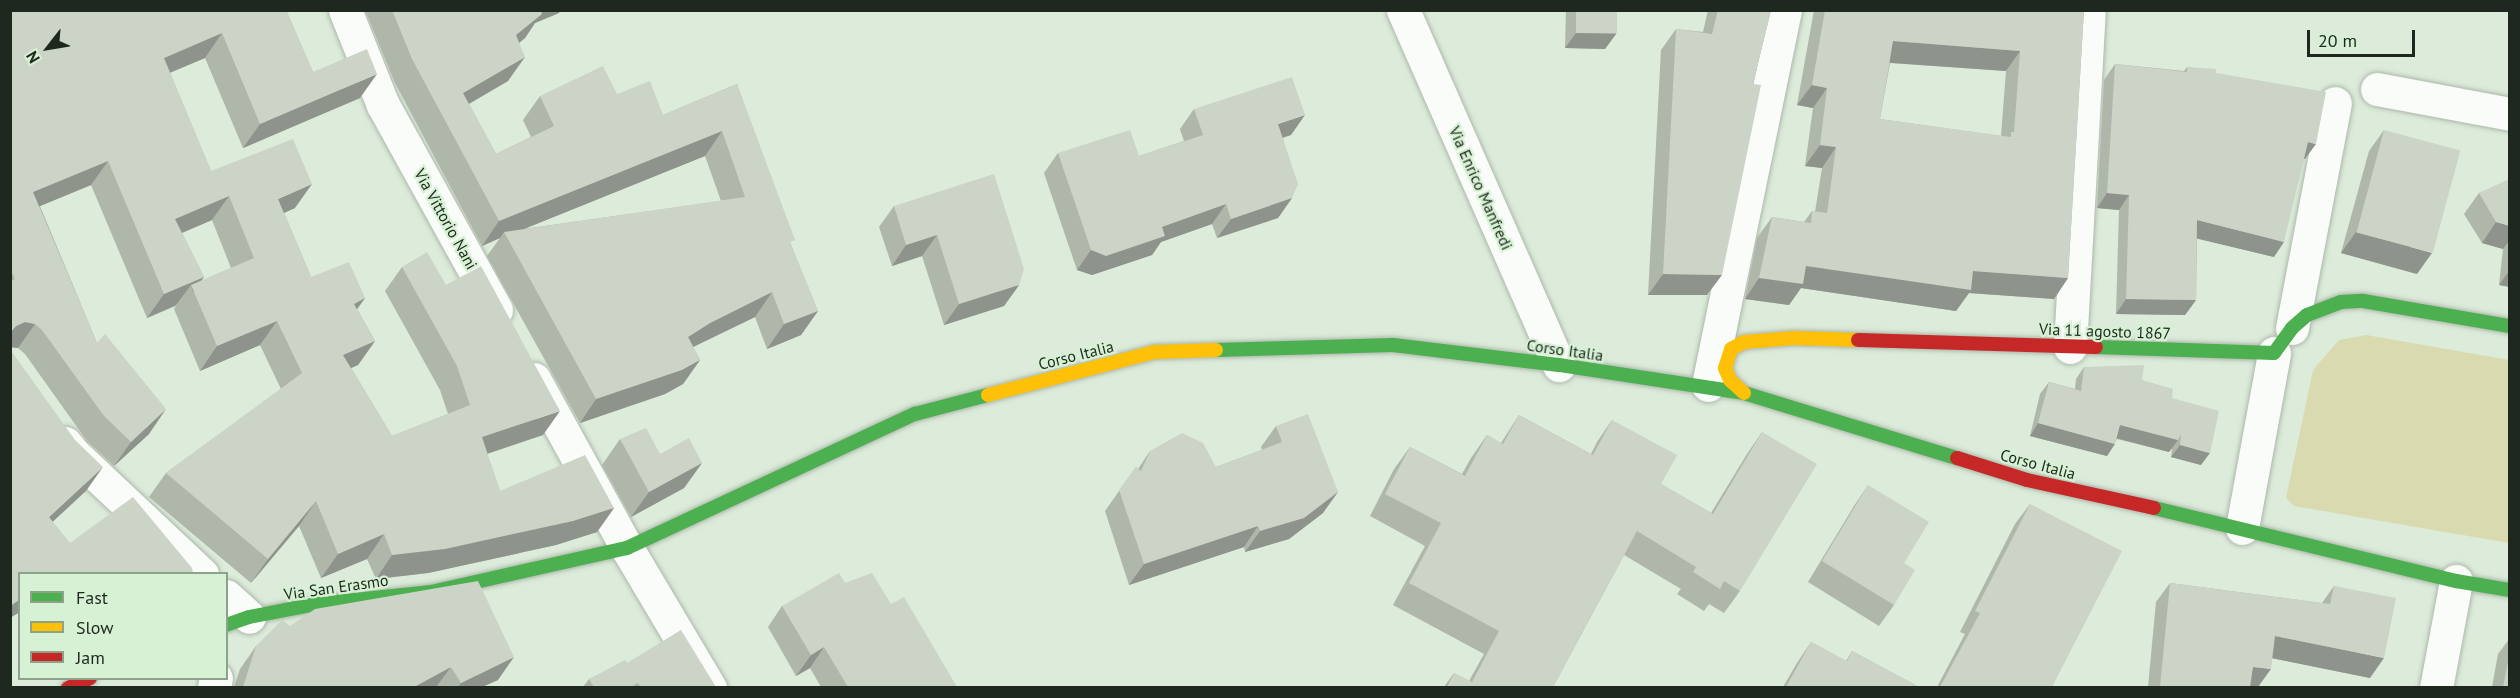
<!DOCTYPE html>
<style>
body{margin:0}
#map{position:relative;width:2520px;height:698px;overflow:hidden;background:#dcebda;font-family:"PT Sans",sans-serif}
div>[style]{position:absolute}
.green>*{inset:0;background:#d9daaf}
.roads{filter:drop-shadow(0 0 2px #adb8ab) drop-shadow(0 0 2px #adb8ab)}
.street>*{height:33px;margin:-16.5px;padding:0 16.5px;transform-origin:16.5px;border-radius:16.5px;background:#fafcf9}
.fast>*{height:14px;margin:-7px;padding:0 7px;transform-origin:7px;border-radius:7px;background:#4caf50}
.slow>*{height:14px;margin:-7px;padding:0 7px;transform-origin:7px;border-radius:7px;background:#ffc107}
.jam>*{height:14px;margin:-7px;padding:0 7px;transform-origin:7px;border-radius:7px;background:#c62828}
.wall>*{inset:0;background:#afb6aa}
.shaded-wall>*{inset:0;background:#8e948b}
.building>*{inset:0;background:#cbd4c6;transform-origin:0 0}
span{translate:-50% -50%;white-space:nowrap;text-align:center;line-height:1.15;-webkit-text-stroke:4.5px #d7f1d4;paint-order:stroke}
.street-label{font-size:16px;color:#1f281e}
.frame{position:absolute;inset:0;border:12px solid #1f281e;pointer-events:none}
.legend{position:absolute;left:18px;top:572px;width:210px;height:108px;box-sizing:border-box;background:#d7f1d4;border:2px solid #8da18b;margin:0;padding:8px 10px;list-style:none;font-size:18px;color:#1f281e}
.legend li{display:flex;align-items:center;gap:12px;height:30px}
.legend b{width:30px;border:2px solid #8da18b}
.north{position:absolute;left:18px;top:18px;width:60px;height:60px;-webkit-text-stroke:4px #d7f1d4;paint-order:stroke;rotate:239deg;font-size:16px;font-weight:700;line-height:24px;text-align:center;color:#1f281e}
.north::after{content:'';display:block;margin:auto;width:21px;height:27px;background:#1f281e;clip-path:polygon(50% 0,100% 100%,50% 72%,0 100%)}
.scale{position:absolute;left:2307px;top:30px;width:108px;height:27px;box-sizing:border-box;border:3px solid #1f281e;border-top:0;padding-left:8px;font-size:18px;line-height:21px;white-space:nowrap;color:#1f281e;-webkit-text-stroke:4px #d7f1d4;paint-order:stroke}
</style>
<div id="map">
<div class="green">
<i style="clip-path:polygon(2366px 335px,2509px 360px,2509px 543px,2294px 506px,2286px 498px,2313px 370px,2339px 340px)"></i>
</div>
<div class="roads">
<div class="street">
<i style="left:345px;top:10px;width:102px;rotate:68.2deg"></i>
<i style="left:383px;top:105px;width:234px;rotate:61.1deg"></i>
<i style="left:1403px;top:10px;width:388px;rotate:66.3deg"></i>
<i style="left:2377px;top:89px;width:135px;rotate:10.6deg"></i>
<i style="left:2292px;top:328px;width:229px;rotate:-79.2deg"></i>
<i style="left:2070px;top:347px;width:338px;rotate:-86.8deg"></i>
<i style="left:534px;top:379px;width:193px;rotate:61.2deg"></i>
<i style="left:627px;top:548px;width:163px;rotate:59.3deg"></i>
<i style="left:1708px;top:385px;width:383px;rotate:-78.4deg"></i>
<i style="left:65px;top:443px;width:13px;rotate:51deg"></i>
<i style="left:73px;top:453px;width:177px;rotate:43.2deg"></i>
<i style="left:2242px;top:528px;width:178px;rotate:-79.6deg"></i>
<i style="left:226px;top:596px;width:31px;rotate:42deg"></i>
<i style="left:214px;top:688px;width:10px;rotate:-79deg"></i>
<i style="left:2436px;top:688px;width:109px;rotate:-79.4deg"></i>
</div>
<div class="fast">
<i style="left:2096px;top:347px;width:178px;rotate:1.9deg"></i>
<i style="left:2274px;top:353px;width:31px;rotate:-54deg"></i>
<i style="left:2292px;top:328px;width:20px;rotate:-41deg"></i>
<i style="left:2307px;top:315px;width:36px;rotate:-21deg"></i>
<i style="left:2341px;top:302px;width:22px;rotate:-3deg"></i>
<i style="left:2363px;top:301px;width:149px;rotate:9.7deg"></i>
<i style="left:1216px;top:350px;width:177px;rotate:-1.6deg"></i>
<i style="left:1393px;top:345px;width:167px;rotate:6.9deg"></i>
<i style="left:1559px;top:365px;width:187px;rotate:8.6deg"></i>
<i style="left:1744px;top:393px;width:223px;rotate:17deg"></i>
<i style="left:2154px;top:508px;width:311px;rotate:13.6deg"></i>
<i style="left:2456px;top:581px;width:55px;rotate:9.5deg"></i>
<i style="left:226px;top:625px;width:24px;rotate:-19deg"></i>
<i style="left:249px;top:617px;width:68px;rotate:-11deg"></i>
<i style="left:316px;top:604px;width:116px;rotate:-6deg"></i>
<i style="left:431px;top:592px;width:201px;rotate:-12.7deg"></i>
<i style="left:627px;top:548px;width:318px;rotate:-25deg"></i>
<i style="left:915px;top:414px;width:75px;rotate:-14.6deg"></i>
</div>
<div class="slow">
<i style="left:1744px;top:393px;width:19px;rotate:-137deg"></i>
<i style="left:1730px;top:380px;width:13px;rotate:-113deg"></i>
<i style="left:1725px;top:368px;width:20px;rotate:-72deg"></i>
<i style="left:1731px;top:349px;width:15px;rotate:-28deg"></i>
<i style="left:1744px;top:342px;width:50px;rotate:-4.6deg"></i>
<i style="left:1794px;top:338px;width:64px;rotate:1.8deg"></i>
<i style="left:988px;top:395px;width:171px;rotate:-14.5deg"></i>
<i style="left:1154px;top:352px;width:62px;rotate:-1.8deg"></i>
</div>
<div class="jam">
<i style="left:1858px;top:340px;width:238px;rotate:1.7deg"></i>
<i style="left:1957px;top:458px;width:73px;rotate:17.4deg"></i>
<i style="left:2027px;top:480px;width:130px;rotate:12.4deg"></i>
<i style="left:68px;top:688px;width:24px;rotate:-24deg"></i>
</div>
</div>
<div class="wall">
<i style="clip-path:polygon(evenodd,10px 10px,286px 10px,313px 72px,360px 98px,243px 148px,205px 58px,170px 73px,211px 171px,295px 208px,284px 213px,311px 277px,365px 298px,357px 309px,375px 341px,358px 365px,351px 368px,392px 436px,448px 414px,440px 390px,385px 291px,402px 267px,446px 285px,543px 435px,487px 454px,500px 491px,614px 508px,597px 532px,556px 545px,428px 573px,376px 579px,367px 559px,321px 578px,299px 526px,251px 583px,149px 497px,166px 473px,281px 389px,260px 345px,200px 371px,174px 309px,176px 306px,147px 318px,91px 185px,40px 206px,97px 343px,149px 434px,114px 466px,87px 441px,25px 354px,18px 348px,10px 347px,10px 10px,212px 220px,231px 268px,201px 281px,204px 277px,182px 233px,212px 220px)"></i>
<i style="clip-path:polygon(evenodd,365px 10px,560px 10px,559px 13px,535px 23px,525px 38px,519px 43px,508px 81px,469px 104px,496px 154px,531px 137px,523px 120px,540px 96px,617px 94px,663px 115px,737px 84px,791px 245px,818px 311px,801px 335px,767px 349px,755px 317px,693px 347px,700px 360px,683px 384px,665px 394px,580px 423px,487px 256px,500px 238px,482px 246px,395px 83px,365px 10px,705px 156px,721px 201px,523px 229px,705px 156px)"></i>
<i style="clip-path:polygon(1566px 10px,1617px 10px,1616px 34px,1605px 49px,1565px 48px)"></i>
<i style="clip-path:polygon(1708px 10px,1771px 10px,1753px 84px,1707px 295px,1648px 295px,1661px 50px,1676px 29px,1703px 32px)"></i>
<i style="clip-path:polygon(evenodd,1814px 10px,2084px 10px,2068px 278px,2054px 299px,1969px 293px,1956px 311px,1801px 288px,1789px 305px,1745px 299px,1757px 238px,1772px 217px,1804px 222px,1812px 211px,1815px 212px,1822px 168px,1805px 166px,1813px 108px,1797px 105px,1814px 10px,1890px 63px,2006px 71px,2001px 136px,1880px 119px,1890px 63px)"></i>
<i style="clip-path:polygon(2115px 64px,2184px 71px,2187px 67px,2216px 73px,2305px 159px,2304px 159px,2274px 257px,2197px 238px,2196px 300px,2185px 315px,2116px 314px,2119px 210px,2097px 208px,2104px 80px)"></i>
<i style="clip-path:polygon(1194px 109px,1291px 135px,1283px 137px,1292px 198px,1278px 218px,1217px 238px,1212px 224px,1161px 242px,1152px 255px,1092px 275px,1077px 270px,1044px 173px,1058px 153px,1139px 156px,1184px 141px,1180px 129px)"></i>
<i style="clip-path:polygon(2384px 130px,2417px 274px,2341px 253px,2369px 151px)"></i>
<i style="clip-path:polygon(2510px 181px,2510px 287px,2499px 285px,2503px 249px,2482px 243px,2464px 214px,2479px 193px)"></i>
<i style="clip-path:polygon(894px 206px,1019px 285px,1004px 306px,944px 325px,922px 256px,892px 266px,879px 227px)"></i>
<i style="clip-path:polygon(2084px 367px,2142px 380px,2172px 398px,2201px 465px,2171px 457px,2172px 448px,2169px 452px,2117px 439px,2107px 456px,2030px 436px,2040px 394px,2049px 382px,2075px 389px,2076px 379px)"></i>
<i style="clip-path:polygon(1519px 415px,1591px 454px,1597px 442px,1612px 420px,1661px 484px,1711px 513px,1747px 454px,1762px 432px,1740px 591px,1724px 613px,1709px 604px,1704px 611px,1677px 594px,1681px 589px,1624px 555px,1553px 687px,1444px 687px,1454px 673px,1469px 681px,1484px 654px,1393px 605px,1425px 546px,1370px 516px,1394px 469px,1410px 447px,1462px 474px,1471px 458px,1487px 435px,1501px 443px)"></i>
<i style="clip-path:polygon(1276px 426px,1323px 513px,1289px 539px,1245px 552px,1244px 547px,1129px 585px,1105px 511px,1136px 467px,1138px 469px,1150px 451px,1216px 467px,1262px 450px,1261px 447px)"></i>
<i style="clip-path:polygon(620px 439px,660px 454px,702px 463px,684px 488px,631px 517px,602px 465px)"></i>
<i style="clip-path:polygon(1868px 485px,1904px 563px,1894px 605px,1879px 626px,1808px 582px,1854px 506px)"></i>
<i style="clip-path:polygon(2030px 504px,2052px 687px,1937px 687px,1965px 634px,1960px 632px,2015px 524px)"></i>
<i style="clip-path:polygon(845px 583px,891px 604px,957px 687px,821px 687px,810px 668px,796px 676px,768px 627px,782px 606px)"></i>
<i style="clip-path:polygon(2170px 583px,2322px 603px,2334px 586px,2370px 678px,2272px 658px,2258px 687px,2148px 687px,2156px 602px)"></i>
<i style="clip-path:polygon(290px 626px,498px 680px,482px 687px,234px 687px,240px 669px,256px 646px)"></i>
<i style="clip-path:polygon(2510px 638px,2510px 687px,2492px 687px,2498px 654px)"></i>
<i style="clip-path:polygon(1811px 642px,1846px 661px,1852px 651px,1919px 687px,1783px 687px,1797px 663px)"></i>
<i style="clip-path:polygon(627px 663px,716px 687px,583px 687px,589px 679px)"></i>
</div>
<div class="shaded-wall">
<i style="clip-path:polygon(534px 10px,560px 10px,559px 13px,535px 23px,525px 38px,499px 59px)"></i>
<i style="clip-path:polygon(222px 33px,205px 58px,147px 82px,164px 58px)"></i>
<i style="clip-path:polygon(1576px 33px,1616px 34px,1605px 49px,1565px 48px)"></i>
<i style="clip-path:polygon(1893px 41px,2020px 51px,2006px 71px,1879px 62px)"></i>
<i style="clip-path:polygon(525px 57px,508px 81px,446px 117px,463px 93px)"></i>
<i style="clip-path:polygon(377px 74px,360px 98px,243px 148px,260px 124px)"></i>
<i style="clip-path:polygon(1812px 85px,1827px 88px,1813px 108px,1797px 105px)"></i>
<i style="clip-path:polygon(1305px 115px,1291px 135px,1264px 144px,1278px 124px)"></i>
<i style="clip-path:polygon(722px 131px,705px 156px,507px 236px,504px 232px,500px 238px,482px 246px,499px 221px)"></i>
<i style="clip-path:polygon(2308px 142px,2316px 144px,2305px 159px,2297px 158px)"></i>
<i style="clip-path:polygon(1820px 145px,1836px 147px,1822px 168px,1805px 166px)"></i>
<i style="clip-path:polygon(108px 161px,91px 185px,16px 216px,33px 192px)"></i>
<i style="clip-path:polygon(312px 184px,295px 208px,261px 223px,278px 199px)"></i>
<i style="clip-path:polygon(2107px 193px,2129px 195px,2119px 210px,2097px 208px)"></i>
<i style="clip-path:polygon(229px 196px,212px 220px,158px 243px,175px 219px)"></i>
<i style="clip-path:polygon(1292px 198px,1278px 218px,1217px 238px,1231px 219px)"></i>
<i style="clip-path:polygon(1226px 204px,1212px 224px,1161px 242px,1152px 255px,1092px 275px,1077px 270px,1091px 250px)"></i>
<i style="clip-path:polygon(2197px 220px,2284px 242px,2274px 257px,2186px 236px)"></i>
<i style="clip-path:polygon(2496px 222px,2510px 226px,2510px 240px,2503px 249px,2482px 243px)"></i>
<i style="clip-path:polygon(2356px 232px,2432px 253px,2417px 274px,2341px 253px)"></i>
<i style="clip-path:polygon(937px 235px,922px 256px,892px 266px,906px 245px)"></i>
<i style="clip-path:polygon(1806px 266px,1973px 271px,2068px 278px,2054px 299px,1969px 293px,1956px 311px,1801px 288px,1789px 305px,1745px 299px,1759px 278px)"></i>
<i style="clip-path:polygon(2510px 270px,2510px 287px,2499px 285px)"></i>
<i style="clip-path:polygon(1663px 274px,1722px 275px,1707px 295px,1648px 295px)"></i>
<i style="clip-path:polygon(204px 277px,193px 292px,191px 285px,176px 305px,147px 318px,164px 294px)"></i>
<i style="clip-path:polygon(1019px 285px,1004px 306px,944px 325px,959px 304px)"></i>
<i style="clip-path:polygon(772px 292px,755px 317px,693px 347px,688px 337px,710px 323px)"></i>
<i style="clip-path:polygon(365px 298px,348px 322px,354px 304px)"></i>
<i style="clip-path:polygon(2126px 299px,2196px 300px,2185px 315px,2116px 314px)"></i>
<i style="clip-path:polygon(818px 311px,801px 335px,767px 349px,784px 324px)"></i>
<i style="clip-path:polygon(277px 321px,260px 345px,200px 371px,217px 346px)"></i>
<i style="clip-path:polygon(25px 322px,35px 324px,18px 348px,10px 347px,10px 333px,16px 326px)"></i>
<i style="clip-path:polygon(375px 341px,358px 365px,326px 379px,343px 355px)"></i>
<i style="clip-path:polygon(700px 360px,683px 384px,665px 394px,580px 423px,596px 399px)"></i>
<i style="clip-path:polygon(166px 409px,149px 434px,114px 466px,131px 442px)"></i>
<i style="clip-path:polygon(560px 411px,543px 435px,465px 461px,482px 437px)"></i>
<i style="clip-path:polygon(2038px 423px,2115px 444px,2107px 456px,2030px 436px)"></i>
<i style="clip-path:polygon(2120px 425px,2178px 440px,2169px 452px,2112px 437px)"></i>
<i style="clip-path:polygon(2180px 445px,2210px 453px,2201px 465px,2171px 457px)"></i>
<i style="clip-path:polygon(702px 463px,684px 488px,631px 517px,649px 492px)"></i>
<i style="clip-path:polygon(103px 467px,86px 491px,32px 541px,49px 517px)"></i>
<i style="clip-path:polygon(1338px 492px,1323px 513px,1289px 539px,1245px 552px,1260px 531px)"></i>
<i style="clip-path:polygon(316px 501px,299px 526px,251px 583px,268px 559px)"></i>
<i style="clip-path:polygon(614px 508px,597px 532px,556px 545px,428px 573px,376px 579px,392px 555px)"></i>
<i style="clip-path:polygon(1258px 526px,1244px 547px,1129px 585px,1144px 564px)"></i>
<i style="clip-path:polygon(384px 534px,367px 559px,321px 578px,338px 554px)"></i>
<i style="clip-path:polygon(20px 599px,20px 612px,10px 618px,10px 606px)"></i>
<i style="clip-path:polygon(2275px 636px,2384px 658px,2370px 678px,2261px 656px)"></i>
<i style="clip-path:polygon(824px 647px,810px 668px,796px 676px,811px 655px)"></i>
<i style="clip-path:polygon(514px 657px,498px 680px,482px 687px,458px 687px,461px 683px)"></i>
<i style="clip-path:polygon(451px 667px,436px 687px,414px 687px)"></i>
<i style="clip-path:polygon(2253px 667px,2271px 669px,2258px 687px,2245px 687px)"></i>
</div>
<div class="building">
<i style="clip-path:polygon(10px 10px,286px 10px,313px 72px,367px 49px,377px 74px,260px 124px,222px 33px,164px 58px,211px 171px,293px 139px,312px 184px,278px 199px,311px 277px,349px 262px,365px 298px,354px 304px,375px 341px,343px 355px,392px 436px,470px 405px,457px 366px,402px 267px,427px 252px,446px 285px,481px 266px,560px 411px,482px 437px,500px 491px,585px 455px,614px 508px,573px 521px,445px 549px,392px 555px,384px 534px,338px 554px,316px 501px,268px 559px,166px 473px,302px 373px,277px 321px,217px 346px,191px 285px,254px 258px,229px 196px,175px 219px,204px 277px,164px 294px,108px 161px,33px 192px,97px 343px,105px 334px,166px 409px,131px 442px,104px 416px,42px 330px,35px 324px,25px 322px,16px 326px,10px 333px,10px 281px,15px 279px,10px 269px)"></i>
<i style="clip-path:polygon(392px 10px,541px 10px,542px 14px,516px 35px,525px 57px,463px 93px,496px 154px,554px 126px,540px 96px,603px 66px,617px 94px,650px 81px,663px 115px,737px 84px,795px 240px,790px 242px,818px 311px,784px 324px,772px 292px,710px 323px,688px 337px,700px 360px,682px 370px,596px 399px,504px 232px,745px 197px,722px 131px,499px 221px,412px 59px)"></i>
<i style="left:1576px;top:10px;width:41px;height:23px"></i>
<i style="clip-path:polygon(1718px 10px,1771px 10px,1753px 84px,1761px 85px,1722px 275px,1663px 274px,1676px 29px,1712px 34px)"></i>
<i style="clip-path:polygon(evenodd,1825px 10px,2084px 10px,2068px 278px,1973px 271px,1971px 290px,1806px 266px,1803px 284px,1759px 278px,1772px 217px,1811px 223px,1812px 211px,1827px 213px,1836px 147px,1820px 145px,1827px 88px,1812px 85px,1825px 10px,1893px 41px,2020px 51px,2014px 132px,2011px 132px,2011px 137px,1880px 119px,1893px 41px)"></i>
<i style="clip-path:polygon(2115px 64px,2187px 72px,2187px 67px,2216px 69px,2216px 73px,2326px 92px,2316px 144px,2308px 142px,2284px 242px,2197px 220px,2196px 300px,2126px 299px,2129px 195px,2107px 193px)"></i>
<i style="clip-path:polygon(1292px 77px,1305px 115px,1278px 124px,1298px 184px,1292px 198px,1231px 219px,1226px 204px,1162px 227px,1165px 236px,1106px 256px,1091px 250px,1058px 153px,1130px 130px,1139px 156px,1203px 135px,1194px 109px)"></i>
<i style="left:2384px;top:130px;width:79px;height:106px;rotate:15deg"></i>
<i style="clip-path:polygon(994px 174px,1024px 269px,1019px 285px,959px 304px,937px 235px,906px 245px,894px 206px)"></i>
<i style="clip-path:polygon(2507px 180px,2510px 181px,2510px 226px,2496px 222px,2479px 193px)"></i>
<i style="clip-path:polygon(10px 348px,12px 352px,75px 440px,103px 467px,49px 517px,70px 543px,133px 497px,192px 568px,193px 573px,20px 573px,20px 599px,10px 606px)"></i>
<i style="clip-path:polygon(2144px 365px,2142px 380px,2173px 389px,2172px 398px,2219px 411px,2210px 453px,2180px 445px,2181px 434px,2178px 440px,2120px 425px,2115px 444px,2038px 423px,2049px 382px,2081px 391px,2084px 367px)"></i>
<i style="clip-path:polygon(1308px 414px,1338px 492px,1304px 518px,1260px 531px,1258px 526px,1144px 564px,1119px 490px,1136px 467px,1141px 471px,1150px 451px,1182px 433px,1203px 443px,1216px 467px,1282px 442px,1276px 426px)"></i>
<i style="clip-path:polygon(1519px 415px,1593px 455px,1612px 420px,1677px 455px,1661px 484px,1713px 514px,1762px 432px,1817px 464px,1740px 591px,1724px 581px,1720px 589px,1693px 572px,1696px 567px,1637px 531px,1553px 687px,1447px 687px,1454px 673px,1472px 682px,1499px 631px,1409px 583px,1441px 523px,1385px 494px,1410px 447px,1465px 476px,1487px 435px,1503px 444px)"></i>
<i style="clip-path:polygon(646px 428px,660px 454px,689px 438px,702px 463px,649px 492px,620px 439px)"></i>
<i style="clip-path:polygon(1868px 485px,1929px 522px,1904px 563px,1915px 570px,1894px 605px,1822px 561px)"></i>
<i style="clip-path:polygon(2030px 504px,2122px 551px,2052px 687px,1940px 687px,1980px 613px,1975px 611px)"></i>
<i style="clip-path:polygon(839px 573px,845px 583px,872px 573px,891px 604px,904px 597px,957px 687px,848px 687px,824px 647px,811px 655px,782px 606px)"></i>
<i style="clip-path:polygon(478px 581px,514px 657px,461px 683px,451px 667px,414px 687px,243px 687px,256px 646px,282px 620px,290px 626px,315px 609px)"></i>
<i style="clip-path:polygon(2170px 583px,2330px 604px,2334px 586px,2396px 598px,2384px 658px,2275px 636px,2271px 669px,2253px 667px,2250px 687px,2160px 687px)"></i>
<i style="clip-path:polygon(681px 630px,716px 687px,641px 687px,638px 683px,631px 687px,594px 687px,589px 679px,625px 660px,627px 663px)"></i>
<i style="clip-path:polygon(1811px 642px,1847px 661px,1852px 651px,1919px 687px,1786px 687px)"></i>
<i style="clip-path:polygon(2510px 651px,2510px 687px,2503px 687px)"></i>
</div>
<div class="street-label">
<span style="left:1481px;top:188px;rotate:66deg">Via Enrico Manfredi</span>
<span style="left:446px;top:219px;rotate:61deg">Via Vittorio Nani</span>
<span style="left:2105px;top:331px;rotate:2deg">Via 11 agosto 1867</span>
<span style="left:1565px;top:350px;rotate:8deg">Corso Italia</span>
<span style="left:1076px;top:355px;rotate:-14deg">Corso Italia</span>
<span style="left:2038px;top:464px;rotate:15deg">Corso Italia</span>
<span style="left:336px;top:587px;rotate:-8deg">Via San Erasmo</span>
</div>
<div class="frame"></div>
<ul class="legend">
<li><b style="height:8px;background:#4caf50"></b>Fast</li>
<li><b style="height:8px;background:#ffc107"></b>Slow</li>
<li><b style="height:8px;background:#c62828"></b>Jam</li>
</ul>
<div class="north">N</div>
<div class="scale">20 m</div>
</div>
